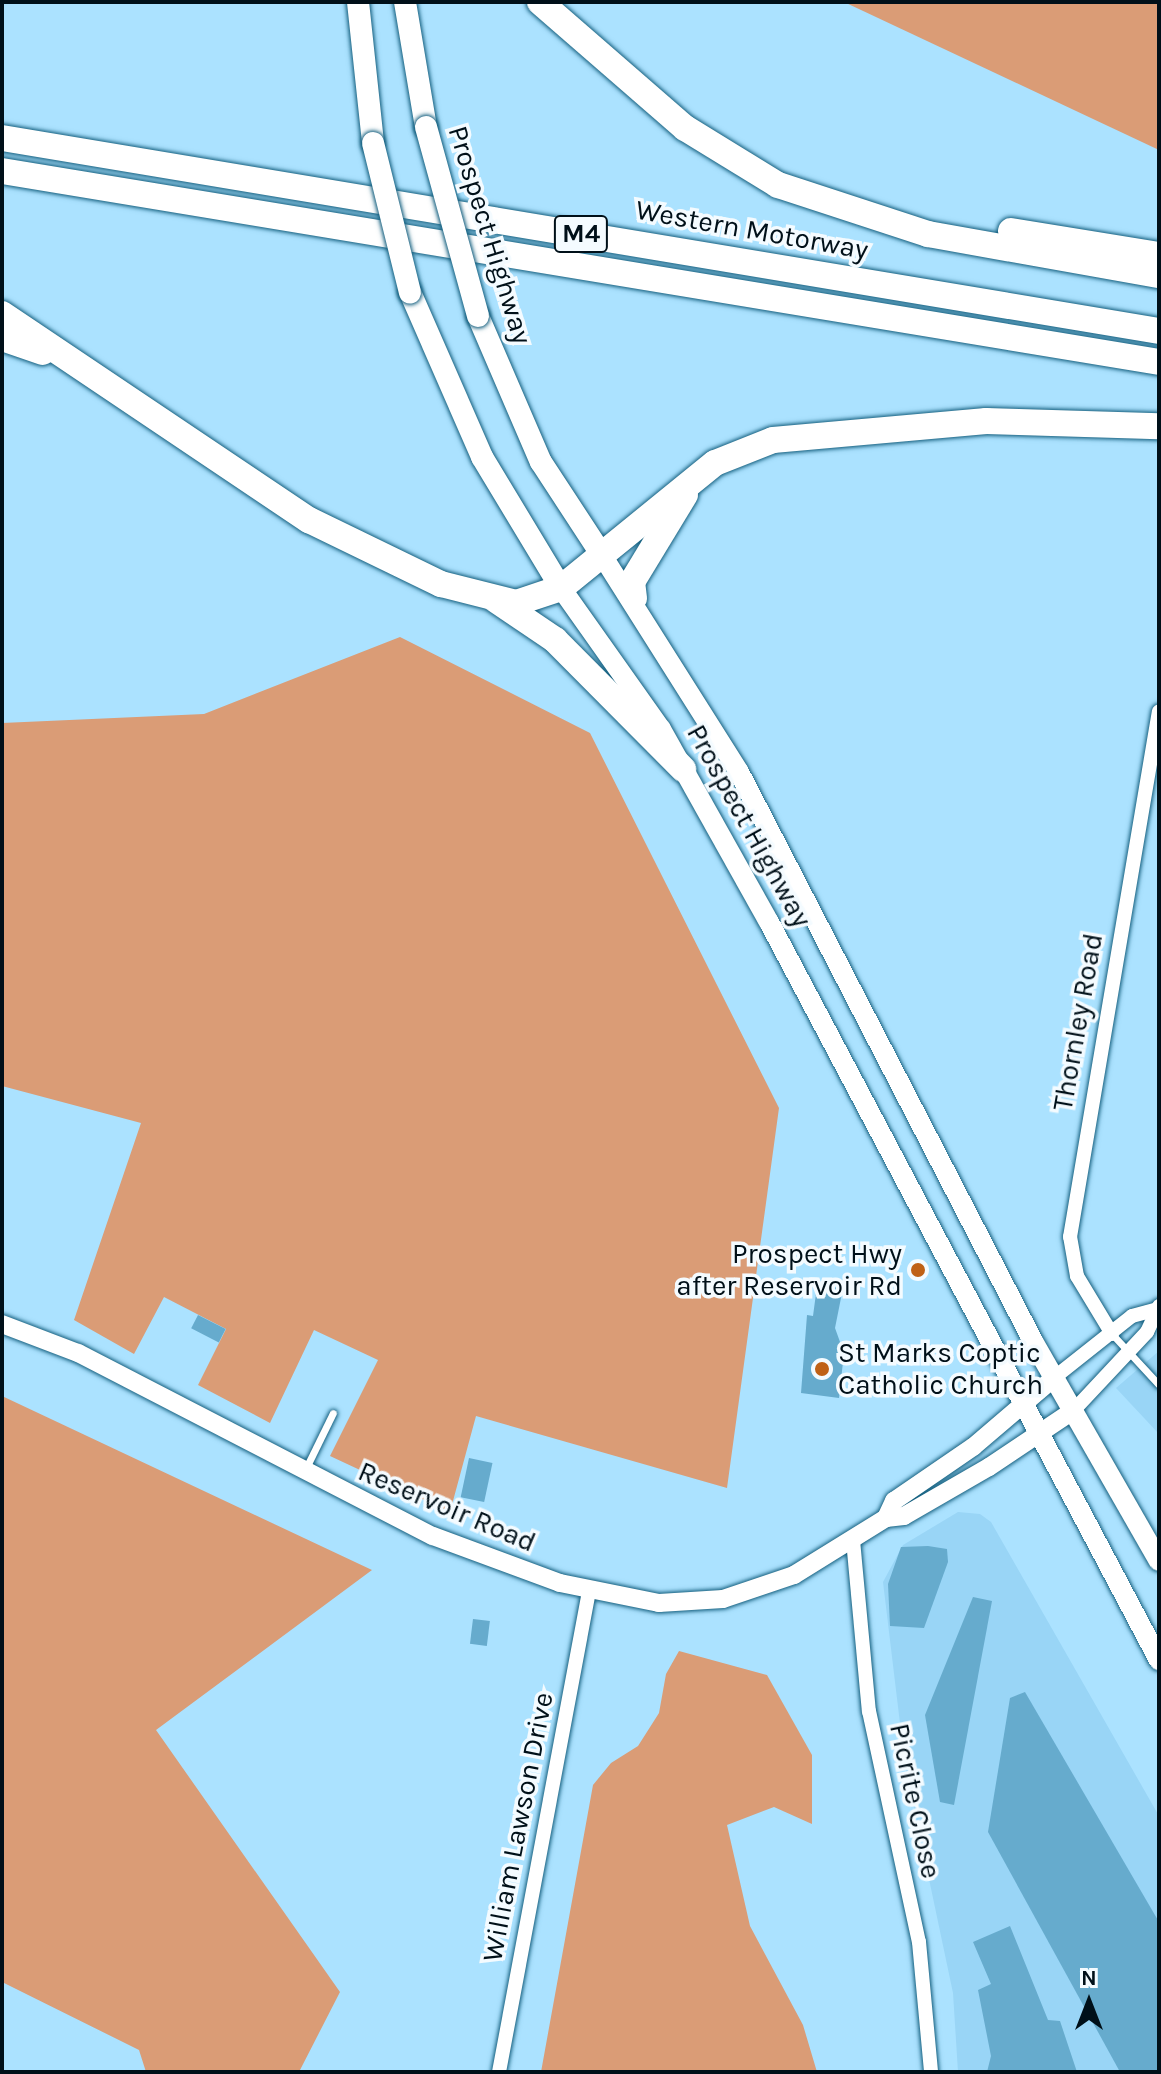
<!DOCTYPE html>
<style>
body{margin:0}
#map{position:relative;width:1161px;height:2074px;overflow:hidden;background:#abe2ff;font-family:Karla,sans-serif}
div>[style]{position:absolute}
.built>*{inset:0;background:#99d5f6}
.green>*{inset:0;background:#da9c76}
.building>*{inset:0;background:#66abcd;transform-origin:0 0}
.roads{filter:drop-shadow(0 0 2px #145f7f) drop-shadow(0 0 2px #145f7f)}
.service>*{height:7px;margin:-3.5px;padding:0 3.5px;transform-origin:3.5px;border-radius:3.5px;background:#fff}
.minor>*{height:14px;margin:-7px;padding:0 7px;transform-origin:7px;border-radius:7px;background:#fff}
.tertiary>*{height:18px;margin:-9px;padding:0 9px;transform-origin:9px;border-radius:9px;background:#fff}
.secondary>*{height:20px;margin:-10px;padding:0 10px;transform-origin:10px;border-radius:10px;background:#fff}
.primary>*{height:22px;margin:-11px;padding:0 11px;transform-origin:11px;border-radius:11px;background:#fff}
.motorway>*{height:26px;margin:-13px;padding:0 13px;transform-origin:13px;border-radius:13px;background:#fff}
.bridges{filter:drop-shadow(0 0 2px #145f7f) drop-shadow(0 0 2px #145f7f)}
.primary-bridge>*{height:22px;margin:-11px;padding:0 11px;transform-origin:11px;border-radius:11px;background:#fff}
.dots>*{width:22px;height:22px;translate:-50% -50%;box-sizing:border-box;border:4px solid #f4fbff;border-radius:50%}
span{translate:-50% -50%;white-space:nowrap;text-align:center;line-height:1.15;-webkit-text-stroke:7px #f4fbff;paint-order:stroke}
.shield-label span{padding:2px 6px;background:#f4fbff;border:2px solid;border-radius:6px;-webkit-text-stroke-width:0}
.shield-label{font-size:26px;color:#001019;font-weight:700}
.street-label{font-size:28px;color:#001019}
.poi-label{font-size:28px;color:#001019}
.right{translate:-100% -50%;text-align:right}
.left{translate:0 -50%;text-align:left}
.frame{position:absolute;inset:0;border:4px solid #001019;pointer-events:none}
.north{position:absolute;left:1049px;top:1962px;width:80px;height:80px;-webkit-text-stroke:6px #f4fbff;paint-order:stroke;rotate:0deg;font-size:22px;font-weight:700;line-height:32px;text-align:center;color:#001019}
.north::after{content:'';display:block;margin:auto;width:28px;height:36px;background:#001019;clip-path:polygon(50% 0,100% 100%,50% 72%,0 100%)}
</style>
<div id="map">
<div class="built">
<i style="clip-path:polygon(1159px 1351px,1159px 1434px,1116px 1388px)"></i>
<i style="clip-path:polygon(958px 1512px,980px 1514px,991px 1522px,1159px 1816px,1159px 2072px,958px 2072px,953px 1993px,905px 1765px,883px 1582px,903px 1545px)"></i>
</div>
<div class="green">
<i style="clip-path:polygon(844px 2px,1159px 2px,1159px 150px)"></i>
<i style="clip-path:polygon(400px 637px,590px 733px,779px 1108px,727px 1488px,476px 1416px,450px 1512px,330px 1456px,378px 1360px,314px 1330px,270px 1423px,198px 1385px,226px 1329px,164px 1297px,134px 1354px,74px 1320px,141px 1123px,2px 1086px,2px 723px,204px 714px)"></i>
<i style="clip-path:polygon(2px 1396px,372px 1570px,156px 1730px,340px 1992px,299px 2072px,146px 2072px,139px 2050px,2px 1982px)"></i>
<i style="clip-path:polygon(679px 1651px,767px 1675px,812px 1755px,812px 1824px,774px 1807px,727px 1825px,750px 1926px,803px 2025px,817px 2072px,541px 2072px,593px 1785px,611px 1763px,638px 1746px,659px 1713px,666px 1674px)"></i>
</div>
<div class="building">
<i style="clip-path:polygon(817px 1286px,843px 1288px,835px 1328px,844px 1353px,839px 1398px,801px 1393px,807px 1315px,813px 1316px)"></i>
<i style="left:198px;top:1315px;width:31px;height:15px;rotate:27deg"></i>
<i style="left:469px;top:1458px;width:24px;height:40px;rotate:12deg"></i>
<i style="clip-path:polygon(928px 1546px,947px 1549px,948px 1562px,924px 1628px,890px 1626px,888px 1584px,901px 1547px)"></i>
<i style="clip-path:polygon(973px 1597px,992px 1601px,954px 1805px,940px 1802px,925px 1715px)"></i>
<i style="left:473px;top:1619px;width:17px;height:25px;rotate:7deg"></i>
<i style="clip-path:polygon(1025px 1692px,1159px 1922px,1159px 2072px,1120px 2072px,988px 1832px,1010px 1698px)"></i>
<i style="clip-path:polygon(1010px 1926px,1048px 2020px,1060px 2021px,1077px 2072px,987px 2072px,991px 2056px,978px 1990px,991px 1984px,973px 1942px)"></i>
</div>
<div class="roads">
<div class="service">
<i style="left:1112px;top:1334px;width:69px;rotate:47.3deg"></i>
<i style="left:306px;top:1468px;width:61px;rotate:-63.9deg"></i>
</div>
<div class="minor">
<i style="left:1112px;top:1334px;width:68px;rotate:-121.1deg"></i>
<i style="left:1077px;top:1276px;width:40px;rotate:-100deg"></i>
<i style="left:1070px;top:1237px;width:533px;rotate:-80.4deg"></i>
<i style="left:1055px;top:1377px;width:98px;rotate:-38.4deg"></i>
<i style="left:1132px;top:1316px;width:23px;rotate:-15deg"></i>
<i style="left:1074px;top:1410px;width:107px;rotate:-46.9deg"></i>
<i style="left:1147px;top:1332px;width:29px;rotate:-65deg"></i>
<i style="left:853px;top:1540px;width:172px;rotate:84.7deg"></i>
<i style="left:869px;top:1711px;width:236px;rotate:77.8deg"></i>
<i style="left:919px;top:1942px;width:131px;rotate:84.7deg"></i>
<i style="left:499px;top:2072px;width:488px;rotate:-79.4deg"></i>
</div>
<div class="tertiary">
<i style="left:2px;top:1324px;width:81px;rotate:20.9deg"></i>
<i style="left:78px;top:1353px;width:399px;rotate:27.3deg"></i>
<i style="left:433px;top:1536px;width:135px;rotate:20.3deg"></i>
<i style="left:560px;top:1583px;width:101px;rotate:11.4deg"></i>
<i style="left:659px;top:1603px;width:64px;rotate:-3.6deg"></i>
<i style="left:723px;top:1599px;width:75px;rotate:-18.7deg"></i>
<i style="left:794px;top:1575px;width:108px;rotate:-31.8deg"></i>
<i style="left:886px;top:1518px;width:18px;rotate:-6deg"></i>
<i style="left:904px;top:1516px;width:98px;rotate:-30deg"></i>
<i style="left:989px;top:1467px;width:102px;rotate:-33.8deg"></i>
<i style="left:886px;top:1518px;width:19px;rotate:-65deg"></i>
<i style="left:894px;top:1501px;width:96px;rotate:-34.4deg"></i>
<i style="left:973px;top:1447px;width:108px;rotate:-40.5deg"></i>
</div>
<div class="secondary">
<i style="left:600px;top:552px;width:260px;rotate:57.7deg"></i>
<i style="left:739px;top:772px;width:643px;rotate:62.68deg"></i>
<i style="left:1034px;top:1343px;width:251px;rotate:60.2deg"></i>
<i style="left:561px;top:588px;width:173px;rotate:54.7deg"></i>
<i style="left:661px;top:729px;width:221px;rotate:60.8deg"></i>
<i style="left:769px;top:922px;width:835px;rotate:62.15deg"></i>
</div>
<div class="primary">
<i style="left:358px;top:2px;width:142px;rotate:83.9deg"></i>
<i style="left:405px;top:2px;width:127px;rotate:80.5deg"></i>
<i style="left:410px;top:292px;width:180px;rotate:66.4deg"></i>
<i style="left:482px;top:457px;width:153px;rotate:58.9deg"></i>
<i style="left:478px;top:316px;width:159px;rotate:66.7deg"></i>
<i style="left:541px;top:462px;width:108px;rotate:56.8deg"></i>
</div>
<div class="motorway">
<i style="left:540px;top:2px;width:192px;rotate:41deg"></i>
<i style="left:685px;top:128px;width:109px;rotate:31.5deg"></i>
<i style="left:778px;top:185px;width:158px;rotate:18.1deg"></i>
<i style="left:928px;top:234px;width:235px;rotate:10.1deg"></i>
<i style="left:2px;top:138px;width:1173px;rotate:9.47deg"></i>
<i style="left:2px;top:171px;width:1173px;rotate:9.37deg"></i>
<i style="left:1011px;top:231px;width:150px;rotate:9.2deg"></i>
<i style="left:2px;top:314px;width:370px;rotate:33.9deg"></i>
<i style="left:309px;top:520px;width:147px;rotate:25.9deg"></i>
<i style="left:441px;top:584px;width:77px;rotate:14.2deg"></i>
<i style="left:516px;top:603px;width:47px;rotate:-18.4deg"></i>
<i style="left:561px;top:588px;width:198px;rotate:-39.1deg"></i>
<i style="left:715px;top:463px;width:62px;rotate:-21.6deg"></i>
<i style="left:773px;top:440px;width:214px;rotate:-5.1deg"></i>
<i style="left:986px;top:421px;width:173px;rotate:1.7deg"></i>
<i style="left:2px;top:338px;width:43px;rotate:18.9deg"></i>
<i style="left:634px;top:598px;width:16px;rotate:-97deg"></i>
<i style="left:632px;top:582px;width:102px;rotate:-58.7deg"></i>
<i style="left:496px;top:600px;width:71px;rotate:34.1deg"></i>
<i style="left:555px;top:640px;width:182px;rotate:45.2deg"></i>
</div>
</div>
<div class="bridges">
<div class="primary-bridge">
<i style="left:426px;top:127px;width:196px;rotate:74.6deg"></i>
<i style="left:373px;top:143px;width:154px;rotate:76.1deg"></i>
</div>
</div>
<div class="dots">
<i style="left:918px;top:1270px;background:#bf6116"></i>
<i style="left:822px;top:1369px;background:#bf6116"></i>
</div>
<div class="shield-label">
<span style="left:581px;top:234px">M4</span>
</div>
<div class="street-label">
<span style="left:752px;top:230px;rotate:10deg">Western Motorway</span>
<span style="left:490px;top:235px;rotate:73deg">Prospect Highway</span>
<span style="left:749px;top:826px;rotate:61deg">Prospect Highway</span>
<span style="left:1078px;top:1022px;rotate:-80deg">Thornley Road</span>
<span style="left:447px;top:1507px;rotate:23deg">Reservoir Road</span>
<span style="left:915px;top:1801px;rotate:78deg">Picrite Close</span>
<span style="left:518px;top:1827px;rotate:-79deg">William Lawson Drive</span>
</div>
<div class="poi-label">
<span class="right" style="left:902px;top:1270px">Prospect Hwy<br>after Reservoir Rd</span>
<span class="left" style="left:838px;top:1369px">St Marks Coptic<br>Catholic Church</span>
</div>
<div class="frame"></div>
<div class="north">N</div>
</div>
